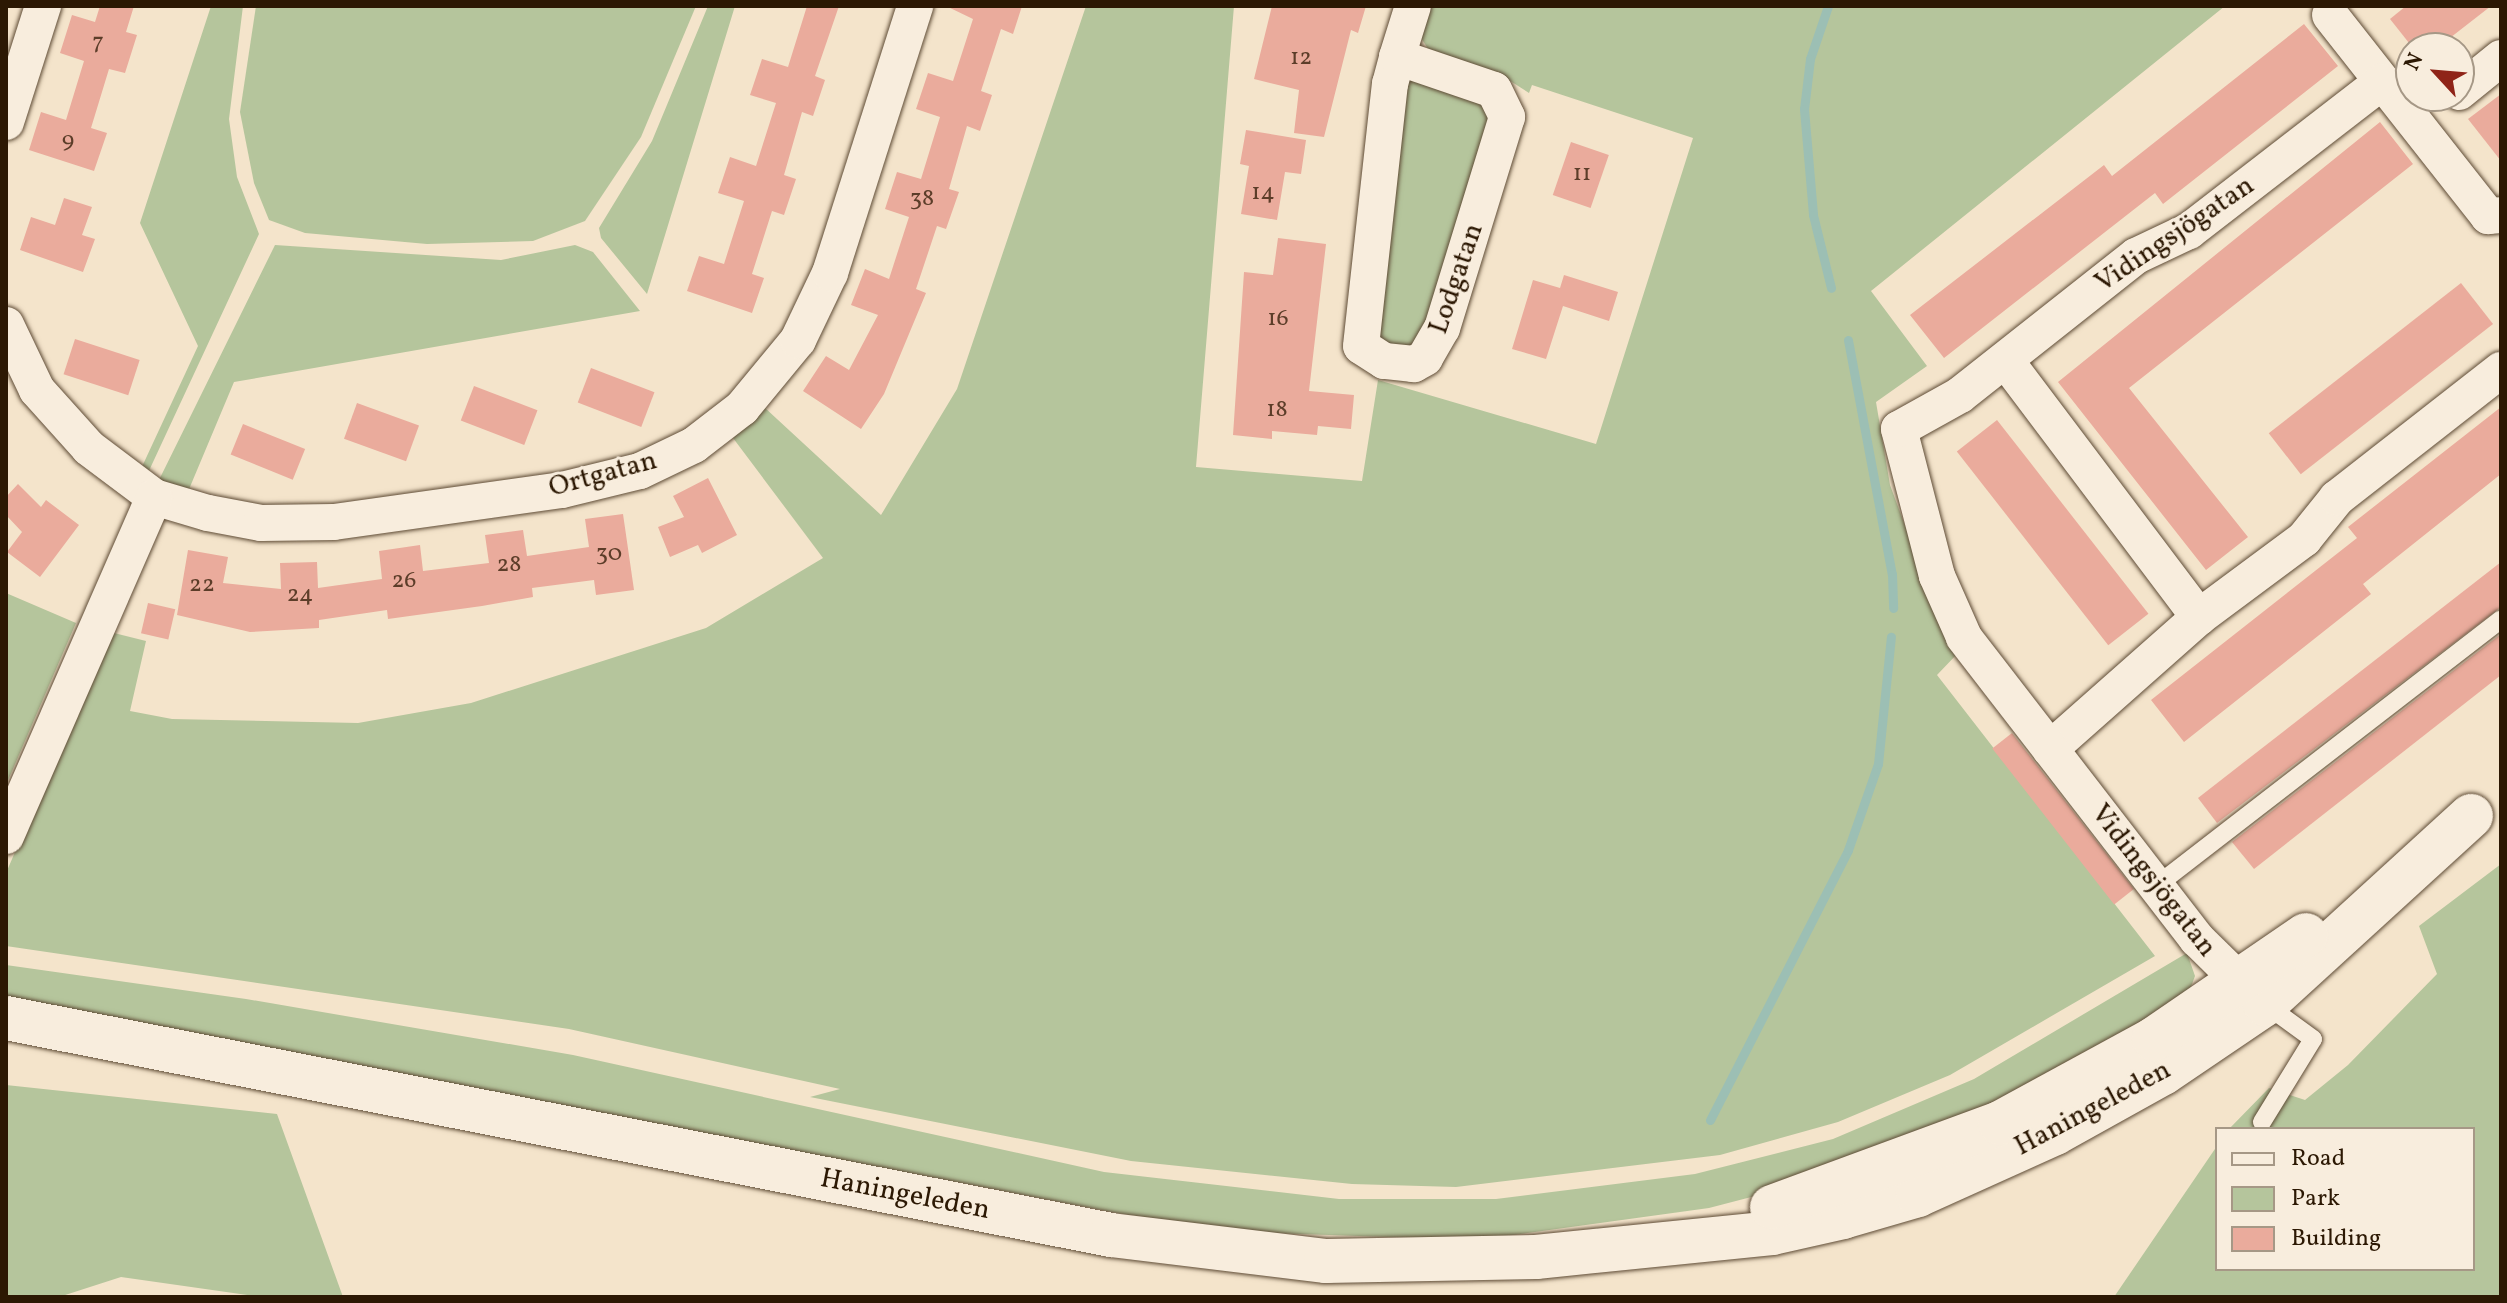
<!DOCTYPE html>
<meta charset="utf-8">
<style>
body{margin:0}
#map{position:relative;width:2507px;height:1303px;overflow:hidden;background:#f4e4cb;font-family:Vollkorn,serif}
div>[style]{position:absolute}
.green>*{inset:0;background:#b5c59c}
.stream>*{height:9px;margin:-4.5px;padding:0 4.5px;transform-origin:4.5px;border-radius:4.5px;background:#9cbfb4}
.building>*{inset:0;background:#eaab9c;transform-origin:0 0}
.roads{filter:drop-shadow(0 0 2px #5e4b35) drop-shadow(0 0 2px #5e4b35)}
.service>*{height:18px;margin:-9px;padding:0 9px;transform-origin:9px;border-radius:9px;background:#f8eddd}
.minor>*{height:36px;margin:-18px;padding:0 18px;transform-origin:18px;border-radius:18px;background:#f8eddd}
.secondary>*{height:44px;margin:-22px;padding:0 22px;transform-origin:22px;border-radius:22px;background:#f8eddd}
span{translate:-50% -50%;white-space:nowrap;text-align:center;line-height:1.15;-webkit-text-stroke:6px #f8eddd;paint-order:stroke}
.number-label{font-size:24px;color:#5c3d29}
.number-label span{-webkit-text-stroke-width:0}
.street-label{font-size:28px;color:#2c1803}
.frame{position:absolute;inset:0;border:8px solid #2c1803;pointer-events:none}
.legend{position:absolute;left:2215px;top:1127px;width:260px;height:144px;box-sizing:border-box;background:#f8eddd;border:2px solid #a69886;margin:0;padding:10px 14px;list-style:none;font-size:24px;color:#2c1803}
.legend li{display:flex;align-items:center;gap:16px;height:40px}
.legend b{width:40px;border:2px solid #a69886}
.north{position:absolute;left:2395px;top:32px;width:80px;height:80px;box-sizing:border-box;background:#f8eddd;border:2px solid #a69886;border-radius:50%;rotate:296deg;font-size:22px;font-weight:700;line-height:32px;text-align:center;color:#2c1803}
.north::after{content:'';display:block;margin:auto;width:28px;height:36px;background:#8f2418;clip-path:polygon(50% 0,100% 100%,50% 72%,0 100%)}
</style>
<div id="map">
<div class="green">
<i style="clip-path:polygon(211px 6px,243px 6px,229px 119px,237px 177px,259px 234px,147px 475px,140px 471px,198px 346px,140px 223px)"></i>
<i style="clip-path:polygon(256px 6px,696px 6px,641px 137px,585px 221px,533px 241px,427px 244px,305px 233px,269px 220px,254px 183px,240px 112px)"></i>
<i style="clip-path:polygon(708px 6px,735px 6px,647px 294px,601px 238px,599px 228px,652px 141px)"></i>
<i style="clip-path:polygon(1086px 6px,1234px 6px,1196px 467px,1362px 481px,1378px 380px,1596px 444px,1693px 138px,1532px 85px,1529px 93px,1501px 75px,1430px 52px,1418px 33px,1423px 6px,2225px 6px,1871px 291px,1927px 366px,1876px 402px,1890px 485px,1941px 623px,1958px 653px,1937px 675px,2155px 956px,1950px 1075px,1838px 1122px,1720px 1155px,1456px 1187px,1352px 1184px,1131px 1161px,810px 1097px,840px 1089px,569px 1029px,6px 946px,6px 873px,110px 632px,146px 641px,130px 711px,172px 719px,358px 723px,471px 703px,706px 628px,823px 558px,733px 438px,764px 407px,881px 515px,957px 389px)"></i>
<i style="clip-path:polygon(1421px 78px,1474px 95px,1489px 111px,1492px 132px,1418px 343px,1403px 350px,1379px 341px,1405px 82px)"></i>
<i style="clip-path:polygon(275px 245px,501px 260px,575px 245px,593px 252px,640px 311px,234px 382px,187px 494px,158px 482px)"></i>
<i style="clip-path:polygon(6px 593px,76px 623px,6px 785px)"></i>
<i style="clip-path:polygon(2501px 864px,2501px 1297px,2114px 1297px,2217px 1146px,2217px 1269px,2473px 1269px,2473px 1129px,2229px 1129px,2269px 1088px,2305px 1100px,2348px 1065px,2437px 974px,2419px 926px)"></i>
<i style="clip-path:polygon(2187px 953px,2195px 976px,2186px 1000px,1984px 1115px,1793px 1186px,1709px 1208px,1477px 1240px,1268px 1233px,1128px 1215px,6px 999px,6px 965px,246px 999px,573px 1055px,1104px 1172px,1339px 1199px,1496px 1199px,1695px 1174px,1833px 1139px,1974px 1079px)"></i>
<i style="clip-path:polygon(6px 1085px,277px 1114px,343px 1297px,261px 1297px,121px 1277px,59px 1297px,6px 1297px)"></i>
</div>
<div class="stream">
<i style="left:1828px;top:6px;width:56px;rotate:108.8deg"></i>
<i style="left:1810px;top:59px;width:50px;rotate:96.8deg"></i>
<i style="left:1804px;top:109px;width:106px;rotate:85.1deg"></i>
<i style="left:1813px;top:215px;width:75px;rotate:76.1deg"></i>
<i style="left:1848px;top:340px;width:238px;rotate:79.4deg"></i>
<i style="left:1892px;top:574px;width:34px;rotate:88deg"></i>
<i style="left:1710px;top:1120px;width:303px;rotate:-62.9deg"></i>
<i style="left:1848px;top:850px;width:91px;rotate:-70.8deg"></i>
<i style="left:1878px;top:764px;width:128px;rotate:-84.2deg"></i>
</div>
<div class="building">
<i style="clip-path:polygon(100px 6px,134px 6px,126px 32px,137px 35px,125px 73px,109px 69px,91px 128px,107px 133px,94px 171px,29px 150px,41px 112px,66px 120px,84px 61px,60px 53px,72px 15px,95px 22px)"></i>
<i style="clip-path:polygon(807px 6px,839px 6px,815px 76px,825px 80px,813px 116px,802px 112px,784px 175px,796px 179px,784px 215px,772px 211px,752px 274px,764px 278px,752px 313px,687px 291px,699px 256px,724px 264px,744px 201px,718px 193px,730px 157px,756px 166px,776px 103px,750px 95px,762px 59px,788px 67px)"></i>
<i style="clip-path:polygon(946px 6px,1022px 6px,1013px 34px,1001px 29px,981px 91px,992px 95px,980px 131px,967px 126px,949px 189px,959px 192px,946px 229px,937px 226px,916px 289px,926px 293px,884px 394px,861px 429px,803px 391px,826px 356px,849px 370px,878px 315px,851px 305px,865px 269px,889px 279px,909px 217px,885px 209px,897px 172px,921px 179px,940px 117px,916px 109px,928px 73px,953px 81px,973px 19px)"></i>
<i style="clip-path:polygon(1272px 6px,1366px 6px,1358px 33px,1351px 30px,1324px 137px,1294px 133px,1299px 90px,1254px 79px)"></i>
<i style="clip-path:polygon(2406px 6px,2491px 6px,2437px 48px,2413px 48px,2390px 19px)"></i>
<i style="clip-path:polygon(2304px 24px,2338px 66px,2163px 204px,2155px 193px,1944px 358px,1910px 315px,2104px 165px,2112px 176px)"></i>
<i style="clip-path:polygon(2501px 94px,2501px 161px,2468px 119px)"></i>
<i style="clip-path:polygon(2380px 122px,2413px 164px,2129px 388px,2248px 537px,2206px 570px,2058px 382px)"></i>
<i style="clip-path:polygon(1246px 130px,1306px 140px,1301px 174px,1285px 172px,1277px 220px,1241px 214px,1249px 166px,1240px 164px)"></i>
<i style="left:1571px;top:142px;width:40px;height:56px;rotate:19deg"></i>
<i style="clip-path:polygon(64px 198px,92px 207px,82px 235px,95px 239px,83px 272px,20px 250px,31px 217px,55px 225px)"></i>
<i style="clip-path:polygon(1278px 238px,1326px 244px,1309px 391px,1354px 395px,1351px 429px,1318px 426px,1317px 435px,1272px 431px,1272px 439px,1233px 435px,1244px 272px,1273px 275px)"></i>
<i style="clip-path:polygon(1564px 275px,1618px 292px,1609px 321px,1563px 306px,1546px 359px,1512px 349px,1533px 280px,1560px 288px)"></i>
<i style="left:2461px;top:283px;width:52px;height:244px;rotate:52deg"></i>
<i style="left:75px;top:339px;width:68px;height:37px;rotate:18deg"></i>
<i style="left:591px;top:368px;width:68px;height:37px;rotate:21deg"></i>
<i style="left:474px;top:386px;width:68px;height:37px;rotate:21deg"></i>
<i style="left:357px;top:403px;width:66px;height:38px;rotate:20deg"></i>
<i style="clip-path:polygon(2501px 407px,2501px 474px,2363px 584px,2371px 594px,2184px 742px,2151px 700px,2357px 538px,2348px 527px)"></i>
<i style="left:1997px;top:420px;width:246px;height:51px;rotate:52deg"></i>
<i style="left:243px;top:424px;width:67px;height:33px;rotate:22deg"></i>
<i style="clip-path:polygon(708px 478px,737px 535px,702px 553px,698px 545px,670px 557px,658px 527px,684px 517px,673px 496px)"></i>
<i style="clip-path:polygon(18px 484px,41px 507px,46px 500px,79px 525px,40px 577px,7px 552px,22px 532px,6px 515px,6px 497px)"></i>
<i style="clip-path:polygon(623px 514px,634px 590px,596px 595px,594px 580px,532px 588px,533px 597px,482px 606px,388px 619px,387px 610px,319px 620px,319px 628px,250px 632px,177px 615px,188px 550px,228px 557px,223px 583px,281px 589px,280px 563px,317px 562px,318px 588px,382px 579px,379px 551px,420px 545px,423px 571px,489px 563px,485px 535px,523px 530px,527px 556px,589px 547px,585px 519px)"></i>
<i style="clip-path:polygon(2501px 562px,2501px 607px,2217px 823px,2198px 798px)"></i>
<i style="left:148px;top:603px;width:28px;height:31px;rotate:13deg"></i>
<i style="clip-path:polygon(2501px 634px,2501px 675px,2254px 869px,2232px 842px)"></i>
<i style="left:2012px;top:733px;width:198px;height:25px;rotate:52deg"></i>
</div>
<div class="roads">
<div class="service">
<i style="left:2156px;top:886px;width:436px;rotate:-37.7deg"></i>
<i style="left:2262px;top:1122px;width:97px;rotate:-58.4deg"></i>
<i style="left:2313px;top:1039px;width:59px;rotate:-143.9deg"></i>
</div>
<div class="minor">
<i style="left:2330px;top:15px;width:256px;rotate:51.8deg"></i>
<i style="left:2488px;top:216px;width:13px;rotate:-4deg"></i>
<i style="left:1397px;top:57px;width:102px;rotate:18.8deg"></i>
<i style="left:1494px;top:90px;width:30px;rotate:64deg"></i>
<i style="left:1507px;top:117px;width:221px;rotate:107.1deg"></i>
<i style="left:1442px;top:328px;width:34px;rotate:120deg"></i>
<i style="left:1425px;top:358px;width:13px;rotate:151deg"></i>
<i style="left:1414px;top:364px;width:30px;rotate:-174deg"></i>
<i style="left:1384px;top:361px;width:27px;rotate:-147deg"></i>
<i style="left:1361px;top:346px;width:264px;rotate:-83.7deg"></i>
<i style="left:1390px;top:84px;width:28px;rotate:-75deg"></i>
<i style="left:1397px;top:57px;width:53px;rotate:-72.6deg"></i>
<i style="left:2459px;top:92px;width:54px;rotate:-39deg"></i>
<i style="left:6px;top:122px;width:122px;rotate:-72.3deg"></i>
<i style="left:6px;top:325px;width:72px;rotate:64.5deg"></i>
<i style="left:37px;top:390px;width:78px;rotate:48.1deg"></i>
<i style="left:89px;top:448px;width:81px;rotate:37deg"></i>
<i style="left:154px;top:497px;width:56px;rotate:16.5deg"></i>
<i style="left:208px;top:513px;width:54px;rotate:10.7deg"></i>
<i style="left:261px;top:523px;width:73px;rotate:-0.8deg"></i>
<i style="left:334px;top:522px;width:230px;rotate:-8deg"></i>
<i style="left:562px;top:490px;width:80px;rotate:-13.7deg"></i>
<i style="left:640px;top:471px;width:60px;rotate:-25.7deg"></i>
<i style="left:694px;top:445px;width:61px;rotate:-37.6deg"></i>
<i style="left:742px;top:408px;width:88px;rotate:-50.5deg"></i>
<i style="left:798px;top:340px;width:74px;rotate:-64.5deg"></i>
<i style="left:830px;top:273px;width:280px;rotate:-72.3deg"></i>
<i style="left:2006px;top:361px;width:321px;rotate:53deg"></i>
<i style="left:2050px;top:749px;width:199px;rotate:-41.5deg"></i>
<i style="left:2199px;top:617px;width:131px;rotate:-36.6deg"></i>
<i style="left:2304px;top:539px;width:53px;rotate:-51.2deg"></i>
<i style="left:2337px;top:498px;width:208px;rotate:-38deg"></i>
<i style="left:6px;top:836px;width:370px;rotate:-66.4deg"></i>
<i style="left:2257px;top:998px;width:84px;rotate:-135.5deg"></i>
<i style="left:2197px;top:939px;width:381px;rotate:-127.7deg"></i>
<i style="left:1964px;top:637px;width:67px;rotate:-113.9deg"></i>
<i style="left:1937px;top:576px;width:152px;rotate:-104.5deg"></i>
<i style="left:1899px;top:429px;width:70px;rotate:-29.1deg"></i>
<i style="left:1960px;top:395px;width:224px;rotate:-38.3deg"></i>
<i style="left:2136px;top:256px;width:59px;rotate:-25.3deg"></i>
<i style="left:2189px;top:231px;width:244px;rotate:-37.7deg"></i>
</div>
<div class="secondary">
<i style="left:6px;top:1018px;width:1126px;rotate:11.11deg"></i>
<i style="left:1111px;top:1235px;width:217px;rotate:6.9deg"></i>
<i style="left:1326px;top:1261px;width:210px;rotate:-1.1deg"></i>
<i style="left:1536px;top:1257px;width:237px;rotate:-5.8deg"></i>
<i style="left:1772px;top:1233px;width:73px;rotate:-12.7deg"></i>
<i style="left:1843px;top:1217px;width:78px;rotate:-16.3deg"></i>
<i style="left:1918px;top:1195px;width:150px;rotate:-24.3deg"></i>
<i style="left:2055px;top:1133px;width:124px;rotate:-29.1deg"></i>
<i style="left:2163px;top:1073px;width:123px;rotate:-34.1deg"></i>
<i style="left:2265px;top:1004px;width:279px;rotate:-42.4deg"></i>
<i style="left:1772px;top:1207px;width:243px;rotate:-20.2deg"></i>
<i style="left:2000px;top:1123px;width:175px;rotate:-28.6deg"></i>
<i style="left:2154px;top:1039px;width:184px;rotate:-34.4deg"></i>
</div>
</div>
<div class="number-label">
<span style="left:98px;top:44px">7</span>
<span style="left:1301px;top:59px">12</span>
<span style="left:68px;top:142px">9</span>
<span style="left:1582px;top:175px">11</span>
<span style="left:1263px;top:194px">14</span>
<span style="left:922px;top:200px">38</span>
<span style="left:1278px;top:320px">16</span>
<span style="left:1277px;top:411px">18</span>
<span style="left:609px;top:555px">30</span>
<span style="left:509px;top:566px">28</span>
<span style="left:404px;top:582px">26</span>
<span style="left:202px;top:586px">22</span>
<span style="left:300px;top:596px">24</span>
</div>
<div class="street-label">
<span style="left:2175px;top:235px;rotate:-34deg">Vidingsjögatan</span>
<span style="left:1457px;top:279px;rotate:-71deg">Lodgatan</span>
<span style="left:603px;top:475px;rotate:-15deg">Ortgatan</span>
<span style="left:2153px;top:881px;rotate:52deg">Vidingsjögatan</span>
<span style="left:2093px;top:1109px;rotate:-28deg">Haningeleden</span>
<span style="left:905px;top:1195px;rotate:11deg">Haningeleden</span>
</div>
<div class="frame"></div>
<ul class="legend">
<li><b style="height:10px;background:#f8eddd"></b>Road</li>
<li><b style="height:22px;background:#b5c59c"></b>Park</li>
<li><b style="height:22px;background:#eaab9c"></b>Building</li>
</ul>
<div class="north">N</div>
</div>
